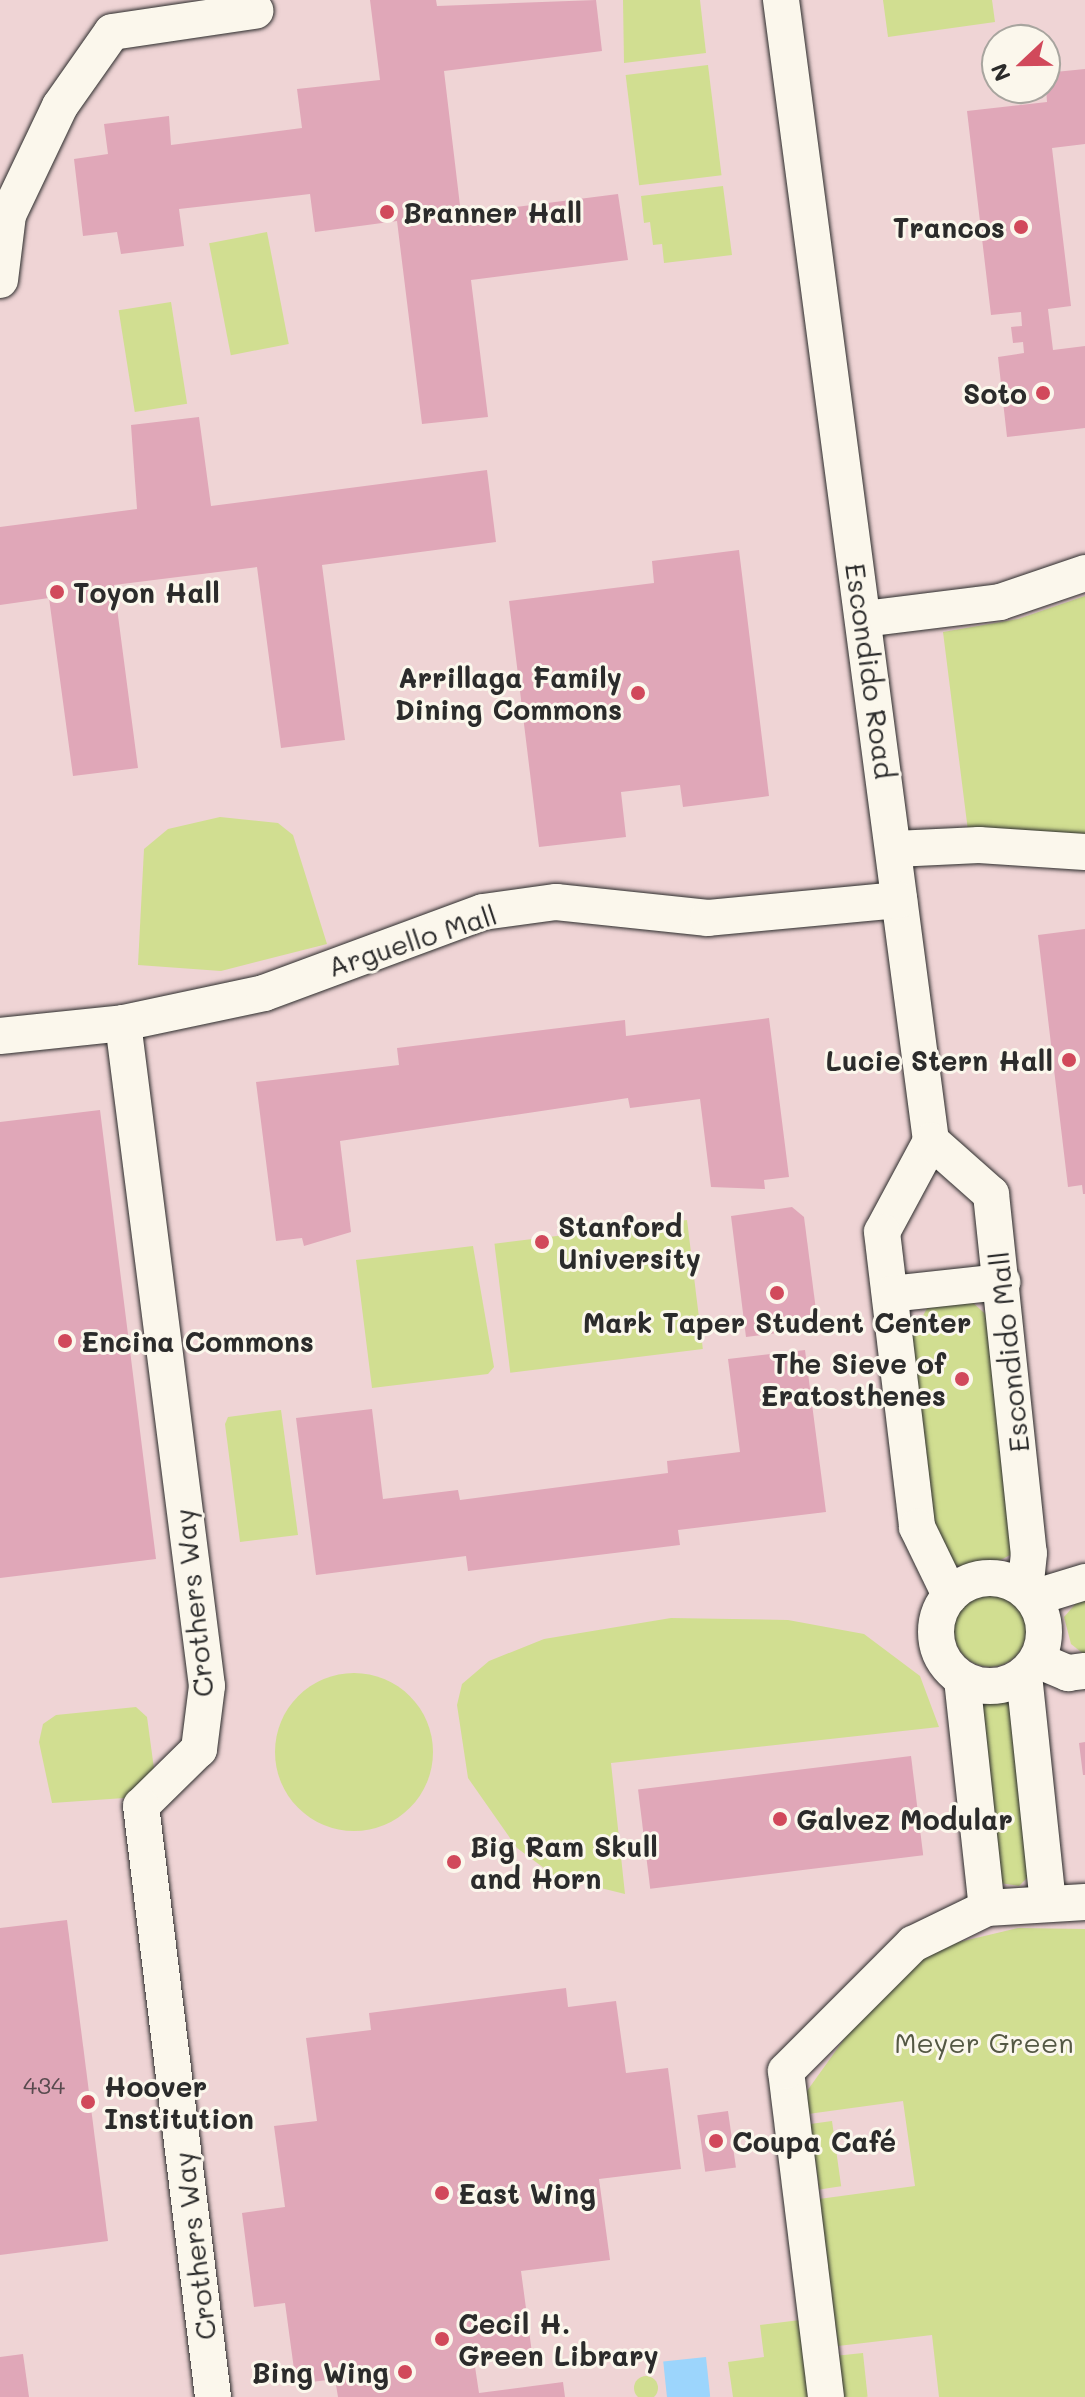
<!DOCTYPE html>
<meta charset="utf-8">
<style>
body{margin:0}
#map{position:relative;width:1085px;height:2397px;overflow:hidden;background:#f6e7e2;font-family:Mali,sans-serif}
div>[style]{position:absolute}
.built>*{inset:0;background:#efd4d5}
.green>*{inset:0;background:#d1de91;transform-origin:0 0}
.round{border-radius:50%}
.water>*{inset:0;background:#9cd5fc;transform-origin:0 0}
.building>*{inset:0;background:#e0a7b8;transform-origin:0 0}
.roads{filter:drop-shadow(0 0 2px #2b2b2b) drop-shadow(0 0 2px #2b2b2b)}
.minor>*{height:36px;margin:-18px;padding:0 18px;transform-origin:18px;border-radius:18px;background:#fbf7ec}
.minor>.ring{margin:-18px;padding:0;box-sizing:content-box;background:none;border:36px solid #fbf7ec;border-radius:50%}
.dots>*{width:22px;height:22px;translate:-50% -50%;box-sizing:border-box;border:4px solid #fbf7ec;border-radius:50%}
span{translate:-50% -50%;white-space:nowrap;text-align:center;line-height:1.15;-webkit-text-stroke:6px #fbf7ec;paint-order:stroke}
.number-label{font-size:24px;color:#584a4e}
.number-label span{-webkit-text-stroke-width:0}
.poi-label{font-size:28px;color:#2b2b2b;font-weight:700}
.left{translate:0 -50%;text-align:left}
.right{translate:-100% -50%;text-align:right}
.street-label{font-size:28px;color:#2b2b2b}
.park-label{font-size:28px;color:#545844}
.north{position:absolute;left:981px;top:24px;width:80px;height:80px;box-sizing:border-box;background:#fbf7ec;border:2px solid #a8a59f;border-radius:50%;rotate:248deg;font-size:22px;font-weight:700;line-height:32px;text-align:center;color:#2b2b2b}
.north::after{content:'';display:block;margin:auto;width:28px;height:36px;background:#d1495b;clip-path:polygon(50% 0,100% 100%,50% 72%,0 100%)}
</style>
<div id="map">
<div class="built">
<i style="clip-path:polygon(evenodd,0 0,1085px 0,1085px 2397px,0 2397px,0 0,997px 40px,1045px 40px,1045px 88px,997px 88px,997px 40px)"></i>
</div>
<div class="green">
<i style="clip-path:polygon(623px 0,700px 0,706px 53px,624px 63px)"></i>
<i style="clip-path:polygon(883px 0,992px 0,995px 22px,888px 37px)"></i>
<i style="left:708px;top:65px;width:111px;height:83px;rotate:83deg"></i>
<i style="clip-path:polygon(723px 186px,732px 255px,664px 263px,662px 244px,653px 245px,650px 222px,644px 223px,641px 196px)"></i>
<i style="left:267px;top:232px;width:114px;height:59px;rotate:79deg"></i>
<i style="left:171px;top:302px;width:103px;height:53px;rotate:81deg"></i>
<i style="clip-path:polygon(1085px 596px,1085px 845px,1005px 829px,968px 831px,943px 632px,1018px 619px)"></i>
<i style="clip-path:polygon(220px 817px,278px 823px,293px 835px,327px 944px,221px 971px,138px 965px,144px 849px,168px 829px)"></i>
<i style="left:687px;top:1220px;width:130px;height:194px;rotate:83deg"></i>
<i style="clip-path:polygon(473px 1246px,494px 1367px,488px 1374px,372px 1388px,356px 1260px)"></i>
<i style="clip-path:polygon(971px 1301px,992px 1320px,1016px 1552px,979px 1571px,955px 1565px,937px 1546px,910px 1341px,927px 1308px)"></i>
<i style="clip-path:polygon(281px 1410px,298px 1535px,240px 1542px,225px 1424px,228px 1417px)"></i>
<i style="clip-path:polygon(1085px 1593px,1085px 1655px,1071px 1644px,1064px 1617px)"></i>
<i class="round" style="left:954px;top:1595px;width:72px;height:72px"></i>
<i style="clip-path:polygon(671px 1618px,788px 1620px,864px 1634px,920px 1676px,939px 1727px,611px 1763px,625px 1894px,556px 1877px,517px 1848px,468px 1778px,457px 1705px,462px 1684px,489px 1661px,544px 1639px)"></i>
<i class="round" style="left:275px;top:1673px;width:158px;height:158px"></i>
<i style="clip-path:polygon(992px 1691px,1009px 1697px,1032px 1873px,1019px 1886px,1000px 1883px,977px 1701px)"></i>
<i style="clip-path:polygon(136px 1707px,147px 1717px,155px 1776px,139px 1797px,52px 1803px,39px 1742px,43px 1724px,56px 1715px)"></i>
<i style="clip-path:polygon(1018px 1928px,1085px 1929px,1085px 2397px,939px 2397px,932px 2335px,838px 2346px,819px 2199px,915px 2186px,903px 2101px,808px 2114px,807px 2091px,890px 1975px,955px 1943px)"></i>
<i style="left:832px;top:2121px;width:66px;height:22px;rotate:82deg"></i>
<i style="clip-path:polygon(800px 2320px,810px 2397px,733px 2397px,728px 2362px,764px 2357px,760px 2325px)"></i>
<i style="left:863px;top:2353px;width:44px;height:24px;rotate:84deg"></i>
<i class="round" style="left:634px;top:2376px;width:24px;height:24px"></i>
</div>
<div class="water">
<i style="left:706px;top:2357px;width:40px;height:43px;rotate:84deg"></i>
</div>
<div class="building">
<i style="clip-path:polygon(370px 0,436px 0,437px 6px,596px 0,602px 51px,444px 71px,461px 214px,618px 194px,628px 260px,471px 280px,488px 417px,422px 424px,397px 221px,315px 232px,310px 194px,179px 209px,184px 246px,121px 254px,117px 232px,83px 236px,74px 159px,108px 154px,104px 124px,169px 116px,171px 145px,302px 128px,297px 89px,380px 80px)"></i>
<i style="clip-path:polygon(1085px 69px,1085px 144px,1052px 148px,1071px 306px,1048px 309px,1053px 350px,1085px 346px,1085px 428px,1007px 437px,998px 357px,1024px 353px,1023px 342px,1013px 343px,1011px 327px,1022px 326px,1021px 312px,991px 315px,967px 111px,1047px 102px,1045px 73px)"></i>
<i style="clip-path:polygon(199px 417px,211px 506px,487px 470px,496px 542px,322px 565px,345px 740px,281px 748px,257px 567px,114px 585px,138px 768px,73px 776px,49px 598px,0 605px,0 527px,137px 509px,131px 425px)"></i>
<i style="clip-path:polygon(739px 550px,769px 796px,683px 807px,680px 785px,621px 792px,626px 837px,539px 847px,509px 601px,654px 583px,652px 561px)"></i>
<i style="clip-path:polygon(1085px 929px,1085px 1194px,1083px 1194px,1082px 1185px,1068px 1187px,1038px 935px)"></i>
<i style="clip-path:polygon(769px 1018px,789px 1177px,764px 1180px,765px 1189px,711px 1187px,700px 1099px,630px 1108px,628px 1098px,340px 1141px,351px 1232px,304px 1246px,302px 1238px,276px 1241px,256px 1082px,399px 1065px,397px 1048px,625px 1020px,626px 1036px)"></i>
<i style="clip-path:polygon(100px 1110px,156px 1559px,0 1578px,0 1122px)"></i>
<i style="clip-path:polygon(792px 1207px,804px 1217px,817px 1318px,807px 1329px,746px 1337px,731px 1216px)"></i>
<i style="clip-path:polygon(805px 1350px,826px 1512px,678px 1530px,680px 1545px,468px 1571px,466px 1556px,316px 1575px,296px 1418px,372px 1409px,383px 1499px,458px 1490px,460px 1500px,668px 1473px,667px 1461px,740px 1452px,728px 1359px)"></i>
<i style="clip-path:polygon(1085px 1742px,1085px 1775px,1083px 1775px,1079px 1743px)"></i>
<i style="left:911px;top:1756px;width:100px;height:275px;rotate:83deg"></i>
<i style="clip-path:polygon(67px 1920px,108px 2241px,0 2255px,0 1928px)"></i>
<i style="clip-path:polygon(566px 1988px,568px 2007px,616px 2001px,626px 2073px,668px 2068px,681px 2169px,599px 2179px,610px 2260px,521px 2271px,532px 2353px,474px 2360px,479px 2393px,563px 2382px,565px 2397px,338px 2397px,335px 2379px,296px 2384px,285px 2303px,254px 2307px,242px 2213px,285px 2207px,274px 2126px,317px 2121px,306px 2038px,371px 2030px,369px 2013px)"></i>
<i style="left:728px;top:2111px;width:57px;height:31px;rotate:82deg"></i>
<i style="clip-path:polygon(23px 2354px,29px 2397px,0 2397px,0 2357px)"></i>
</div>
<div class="roads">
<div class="minor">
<i style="left:781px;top:0;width:1151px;rotate:82.51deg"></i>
<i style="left:931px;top:1141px;width:103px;rotate:118.3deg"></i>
<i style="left:882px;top:1232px;width:297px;rotate:83.2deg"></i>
<i style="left:917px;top:1527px;width:76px;rotate:64.1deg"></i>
<i style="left:0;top:280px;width:65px;rotate:-83deg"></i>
<i style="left:8px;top:215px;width:121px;rotate:-64.5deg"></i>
<i style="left:60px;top:106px;width:90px;rotate:-54.9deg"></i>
<i style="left:112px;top:32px;width:145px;rotate:-8.4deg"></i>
<i style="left:864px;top:619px;width:137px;rotate:-7.1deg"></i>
<i style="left:1000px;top:602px;width:90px;rotate:-18.8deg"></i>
<i style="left:895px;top:849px;width:84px;rotate:-2.7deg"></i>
<i style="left:979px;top:845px;width:106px;rotate:3.8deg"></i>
<i style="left:123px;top:1023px;width:668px;rotate:82.78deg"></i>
<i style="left:207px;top:1686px;width:64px;rotate:97.2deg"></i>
<i style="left:199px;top:1749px;width:81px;rotate:135.5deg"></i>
<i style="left:141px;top:1806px;width:595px;rotate:83.05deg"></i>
<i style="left:0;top:1036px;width:124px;rotate:-6deg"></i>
<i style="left:123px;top:1023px;width:144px;rotate:-12deg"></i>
<i style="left:264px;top:993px;width:233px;rotate:-20.3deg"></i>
<i style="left:483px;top:912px;width:74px;rotate:-7.8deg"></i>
<i style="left:556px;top:902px;width:153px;rotate:6deg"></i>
<i style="left:708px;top:918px;width:192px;rotate:-5.4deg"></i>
<i style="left:931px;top:1141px;width:80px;rotate:41.5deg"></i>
<i style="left:991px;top:1194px;width:361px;rotate:84deg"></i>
<i style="left:1029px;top:1553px;width:36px;rotate:96deg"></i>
<i style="left:891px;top:1294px;width:112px;rotate:-6.2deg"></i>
<i class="ring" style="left:936px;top:1578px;width:72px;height:72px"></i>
<i style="left:1033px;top:1598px;width:54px;rotate:-17.1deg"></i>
<i style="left:1037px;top:1660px;width:34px;rotate:23deg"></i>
<i style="left:1068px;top:1673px;width:17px;rotate:-7deg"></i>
<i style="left:1024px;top:1675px;width:229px;rotate:84deg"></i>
<i style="left:962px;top:1679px;width:230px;rotate:83.8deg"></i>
<i style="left:826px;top:2397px;width:328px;rotate:-97deg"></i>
<i style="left:786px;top:2071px;width:180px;rotate:-45deg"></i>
<i style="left:913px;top:1944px;width:82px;rotate:-25.9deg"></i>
<i style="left:987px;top:1908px;width:98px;rotate:-3.5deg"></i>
</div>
</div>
<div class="dots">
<i style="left:387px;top:212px;background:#d1495b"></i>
<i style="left:1021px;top:227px;background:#d1495b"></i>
<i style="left:1043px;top:393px;background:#d1495b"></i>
<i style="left:57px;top:592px;background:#d1495b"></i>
<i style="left:638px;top:693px;background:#d1495b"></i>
<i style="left:1069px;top:1060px;background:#d1495b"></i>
<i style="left:542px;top:1242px;background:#d1495b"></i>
<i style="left:777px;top:1293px;background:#d1495b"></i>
<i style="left:65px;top:1341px;background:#d1495b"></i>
<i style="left:962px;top:1379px;background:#d1495b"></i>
<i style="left:780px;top:1819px;background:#d1495b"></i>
<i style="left:454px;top:1862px;background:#d1495b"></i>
<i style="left:88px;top:2102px;background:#d1495b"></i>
<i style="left:716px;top:2141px;background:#d1495b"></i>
<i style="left:442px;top:2193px;background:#d1495b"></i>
<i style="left:442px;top:2339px;background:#d1495b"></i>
<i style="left:405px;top:2372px;background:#d1495b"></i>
</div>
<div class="number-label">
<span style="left:44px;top:2085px">434</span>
</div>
<div class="poi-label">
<span class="left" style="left:403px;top:212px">Branner Hall</span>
<span class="right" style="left:1005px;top:227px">Trancos</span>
<span class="right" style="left:1027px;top:393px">Soto</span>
<span class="left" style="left:73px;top:592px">Toyon Hall</span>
<span class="right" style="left:622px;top:693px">Arrillaga Family<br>Dining Commons</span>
<span class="right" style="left:1053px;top:1060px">Lucie Stern Hall</span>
<span class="left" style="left:558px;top:1242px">Stanford<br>University</span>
<span style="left:777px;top:1322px">Mark Taper Student Center</span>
<span class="left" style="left:81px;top:1341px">Encina Commons</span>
<span class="right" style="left:946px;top:1379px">The Sieve of<br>Eratosthenes</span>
<span class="left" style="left:796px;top:1819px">Galvez Modular</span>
<span class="left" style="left:470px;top:1862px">Big Ram Skull<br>and Horn</span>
<span class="left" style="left:104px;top:2102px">Hoover<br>Institution</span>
<span class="left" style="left:732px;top:2141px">Coupa Café</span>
<span class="left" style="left:458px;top:2193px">East Wing</span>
<span class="left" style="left:458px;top:2339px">Cecil H.<br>Green Library</span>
<span class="right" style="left:389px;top:2372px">Bing Wing</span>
</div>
<div class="street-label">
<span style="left:871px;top:671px;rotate:82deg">Escondido Road</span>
<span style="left:412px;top:940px;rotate:-18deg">Arguello Mall</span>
<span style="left:1008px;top:1352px;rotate:-96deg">Escondido Mall</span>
<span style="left:193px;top:1603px;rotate:-96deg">Crothers Way</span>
<span style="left:194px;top:2246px;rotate:-97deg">Crothers Way</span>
</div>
<div class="park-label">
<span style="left:984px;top:2042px">Meyer Green</span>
</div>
<div class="north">N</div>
</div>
